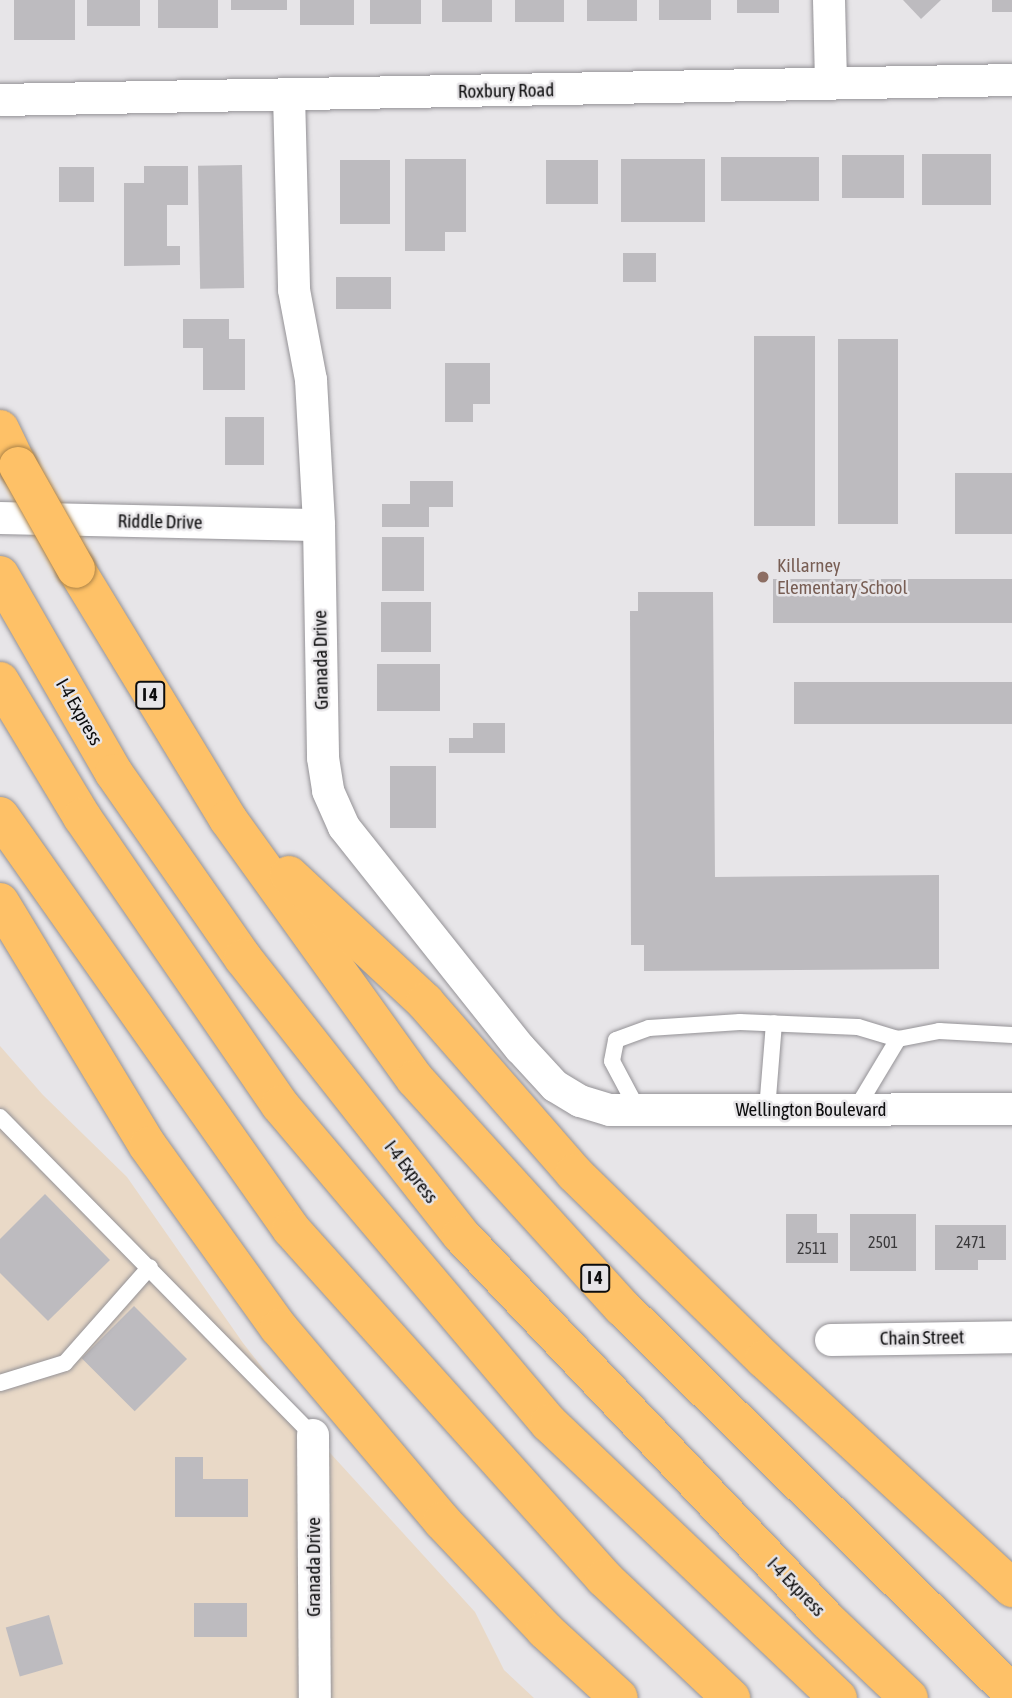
<!DOCTYPE html>
<style>
body{margin:0}
#map{position:relative;width:1012px;height:1698px;overflow:hidden;background:#e7e5e8;font-family:"Asap Condensed",sans-serif}
div>[style]{position:absolute}
.commercial>*{inset:0;background:#e9d9c7}
.building>*{inset:0;background:#bdbbbf;transform-origin:0 0}
.roads{filter:drop-shadow(0 0 2px #949296) drop-shadow(0 0 2px #949296)}
.lane>*{height:16px;margin:-8px;padding:0 8px;transform-origin:8px;border-radius:8px;background:#fff}
.street>*{height:32px;margin:-16px;padding:0 16px;transform-origin:16px;border-radius:16px;background:#fff}
.highway>*{height:38px;margin:-19px;padding:0 19px;transform-origin:19px;border-radius:19px;background:#fec167}
.bridges{filter:drop-shadow(0 0 2px #aa8248) drop-shadow(0 0 2px #aa8248)}
.highway-bridge>*{height:38px;margin:-19px;padding:0 19px;transform-origin:19px;border-radius:19px;background:#fec167}
.dots>*{width:19px;height:19px;translate:-50% -50%;box-sizing:border-box;border:4px solid #e7e5e8;border-radius:50%}
span{translate:-50% -50%;white-space:nowrap;text-align:center;line-height:1.15;-webkit-text-stroke:5px #e7e5e8;paint-order:stroke}
.number-label{font-size:16px;color:#39383a}
.number-label span{-webkit-text-stroke-width:0}
.shield-label span{padding:2px 5px;background:#e7e5e8;border:2px solid;border-radius:5px;-webkit-text-stroke-width:0}
.shield-label{font-size:18px;color:#0d0d0e;font-weight:700}
.street-label{font-size:19px;color:#0d0d0e}
.education-label{font-size:19px;color:#785e54}
.left{translate:0 -50%;text-align:left}
</style>
<div id="map">
<div class="commercial">
<i style="clip-path:polygon(0 1046px,43px 1095px,127px 1177px,243px 1343px,321px 1443px,475px 1612px,504px 1670px,534px 1698px,0 1698px)"></i>
</div>
<div class="building">
<i style="left:14px;top:0;width:61px;height:40px"></i>
<i style="left:87px;top:0;width:53px;height:26px"></i>
<i style="left:158px;top:0;width:60px;height:28px"></i>
<i style="left:231px;top:0;width:56px;height:10px"></i>
<i style="left:300px;top:0;width:54px;height:25px"></i>
<i style="left:370px;top:0;width:51px;height:24px"></i>
<i style="left:442px;top:0;width:50px;height:22px"></i>
<i style="left:515px;top:0;width:49px;height:22px"></i>
<i style="left:587px;top:0;width:50px;height:21px"></i>
<i style="left:659px;top:0;width:52px;height:20px"></i>
<i style="left:737px;top:0;width:42px;height:13px"></i>
<i style="clip-path:polygon(903px 0,941px 0,921px 19px)"></i>
<i style="left:992px;top:0;width:20px;height:12px"></i>
<i style="left:922px;top:154px;width:69px;height:51px"></i>
<i style="left:842px;top:155px;width:62px;height:43px"></i>
<i style="left:721px;top:157px;width:98px;height:44px"></i>
<i style="clip-path:polygon(405px 159px,466px 159px,466px 232px,445px 232px,445px 251px,405px 251px)"></i>
<i style="left:621px;top:159px;width:84px;height:63px"></i>
<i style="left:340px;top:160px;width:50px;height:64px"></i>
<i style="left:546px;top:160px;width:52px;height:44px"></i>
<i style="left:242px;top:165px;width:123px;height:44px;rotate:89deg"></i>
<i style="clip-path:polygon(144px 166px,188px 166px,188px 205px,167px 205px,167px 246px,180px 246px,180px 265px,124px 266px,124px 183px,144px 183px)"></i>
<i style="left:59px;top:167px;width:35px;height:35px"></i>
<i style="left:623px;top:253px;width:33px;height:29px"></i>
<i style="left:336px;top:277px;width:55px;height:32px"></i>
<i style="clip-path:polygon(183px 319px,229px 319px,229px 339px,245px 339px,245px 390px,203px 390px,203px 348px,183px 348px)"></i>
<i style="left:754px;top:336px;width:61px;height:190px"></i>
<i style="left:838px;top:339px;width:60px;height:185px"></i>
<i style="clip-path:polygon(445px 363px,490px 363px,490px 404px,473px 404px,473px 422px,445px 422px)"></i>
<i style="left:225px;top:417px;width:39px;height:48px"></i>
<i style="left:955px;top:473px;width:57px;height:61px"></i>
<i style="clip-path:polygon(410px 481px,453px 481px,453px 507px,429px 507px,429px 527px,382px 527px,382px 504px,410px 504px)"></i>
<i style="left:382px;top:537px;width:42px;height:54px"></i>
<i style="left:1012px;top:579px;width:44px;height:239px;rotate:90deg"></i>
<i style="clip-path:polygon(638px 592px,713px 592px,715px 877px,939px 875px,939px 969px,644px 971px,644px 945px,631px 945px,630px 611px,638px 611px)"></i>
<i style="left:381px;top:602px;width:50px;height:50px"></i>
<i style="left:377px;top:664px;width:63px;height:47px"></i>
<i style="left:1012px;top:682px;width:42px;height:218px;rotate:90deg"></i>
<i style="clip-path:polygon(473px 723px,505px 723px,505px 753px,449px 753px,449px 738px,473px 738px)"></i>
<i style="left:390px;top:766px;width:46px;height:62px"></i>
<i style="clip-path:polygon(45px 1194px,110px 1260px,48px 1321px,0 1273px,0 1239px)"></i>
<i style="clip-path:polygon(786px 1214px,817px 1214px,817px 1233px,838px 1233px,838px 1263px,786px 1263px)"></i>
<i style="left:850px;top:1214px;width:66px;height:57px"></i>
<i style="clip-path:polygon(935px 1225px,1006px 1225px,1006px 1260px,978px 1260px,978px 1270px,935px 1270px)"></i>
<i style="left:134px;top:1306px;width:75px;height:74px;rotate:45deg"></i>
<i style="clip-path:polygon(175px 1457px,203px 1457px,203px 1479px,248px 1479px,248px 1517px,175px 1517px)"></i>
<i style="left:194px;top:1603px;width:53px;height:34px"></i>
<i style="left:49px;top:1615px;width:51px;height:45px;rotate:74deg"></i>
</div>
<div class="roads">
<div class="lane">
<i style="left:856px;top:1109px;width:82px;rotate:-59deg"></i>
<i style="left:638px;top:1110px;width:55px;rotate:-118deg"></i>
<i style="left:612px;top:1061px;width:21px;rotate:-79deg"></i>
<i style="left:616px;top:1040px;width:35px;rotate:-20deg"></i>
<i style="left:649px;top:1028px;width:91px;rotate:-3.8deg"></i>
<i style="left:740px;top:1022px;width:118px;rotate:2.4deg"></i>
<i style="left:858px;top:1027px;width:42px;rotate:16.7deg"></i>
<i style="left:898px;top:1039px;width:42px;rotate:-11deg"></i>
<i style="left:939px;top:1031px;width:73px;rotate:3.1deg"></i>
<i style="left:767px;top:1110px;width:87px;rotate:-85.4deg"></i>
<i style="left:0;top:1117px;width:446px;rotate:45.5deg"></i>
<i style="left:0;top:1383px;width:68px;rotate:-17.1deg"></i>
<i style="left:65px;top:1363px;width:128px;rotate:-48.5deg"></i>
</div>
<div class="street">
<i style="left:829px;top:0;width:84px;rotate:88.6deg"></i>
<i style="left:289px;top:95px;width:195px;rotate:88.5deg"></i>
<i style="left:294px;top:290px;width:92px;rotate:79.3deg"></i>
<i style="left:311px;top:380px;width:145px;rotate:86.8deg"></i>
<i style="left:319px;top:525px;width:233px;rotate:89deg"></i>
<i style="left:323px;top:758px;width:33px;rotate:81deg"></i>
<i style="left:328px;top:791px;width:39px;rotate:66deg"></i>
<i style="left:344px;top:827px;width:283px;rotate:51.5deg"></i>
<i style="left:520px;top:1048px;width:52px;rotate:47.4deg"></i>
<i style="left:555px;top:1086px;width:29px;rotate:31deg"></i>
<i style="left:580px;top:1101px;width:31px;rotate:17deg"></i>
<i style="left:610px;top:1110px;width:402px;rotate:-0.1deg"></i>
<i style="left:0;top:100px;width:1012px;rotate:-1.13deg"></i>
<i style="left:0;top:518px;width:319px;rotate:1.3deg"></i>
<i style="left:831px;top:1340px;width:181px;rotate:-0.9deg"></i>
<i style="left:313px;top:1435px;width:263px;rotate:89.6deg"></i>
</div>
<div class="highway">
<i style="left:0;top:429px;width:41px;rotate:64.1deg"></i>
<i style="left:76px;top:569px;width:293px;rotate:58.7deg"></i>
<i style="left:228px;top:819px;width:320px;rotate:54.3deg"></i>
<i style="left:415px;top:1079px;width:309px;rotate:47.8deg"></i>
<i style="left:623px;top:1308px;width:547px;rotate:44.7deg"></i>
<i style="left:0;top:575px;width:228px;rotate:60.1deg"></i>
<i style="left:114px;top:773px;width:226px;rotate:55.1deg"></i>
<i style="left:243px;top:958px;width:352px;rotate:51.8deg"></i>
<i style="left:461px;top:1235px;width:531px;rotate:46.45deg"></i>
<i style="left:827px;top:1620px;width:113px;rotate:43.6deg"></i>
<i style="left:0;top:681px;width:159px;rotate:58.9deg"></i>
<i style="left:82px;top:817px;width:349px;rotate:55.5deg"></i>
<i style="left:280px;top:1105px;width:417px;rotate:49.8deg"></i>
<i style="left:549px;top:1423px;width:399px;rotate:43.6deg"></i>
<i style="left:0;top:816px;width:505px;rotate:54.83deg"></i>
<i style="left:291px;top:1229px;width:469px;rotate:48.1deg"></i>
<i style="left:604px;top:1578px;width:175px;rotate:43.4deg"></i>
<i style="left:289px;top:875px;width:186px;rotate:43deg"></i>
<i style="left:425px;top:1002px;width:227px;rotate:48.9deg"></i>
<i style="left:574px;top:1173px;width:266px;rotate:44.4deg"></i>
<i style="left:764px;top:1359px;width:338px;rotate:42.7deg"></i>
<i style="left:0;top:902px;width:285px;rotate:58.8deg"></i>
<i style="left:148px;top:1146px;width:224px;rotate:54.3deg"></i>
<i style="left:279px;top:1328px;width:253px;rotate:49.8deg"></i>
<i style="left:442px;top:1521px;width:150px;rotate:46.6deg"></i>
<i style="left:545px;top:1630px;width:100px;rotate:42.6deg"></i>
</div>
</div>
<div class="bridges">
<div class="highway-bridge">
<i style="left:18px;top:466px;width:118px;rotate:60.6deg"></i>
</div>
</div>
<div class="dots">
<i style="left:763px;top:577px;background:#8d6e63"></i>
</div>
<div class="number-label">
<span style="left:883px;top:1242px">2501</span>
<span style="left:971px;top:1242px">2471</span>
<span style="left:812px;top:1248px">2511</span>
</div>
<div class="shield-label">
<span style="left:150px;top:695px">I 4</span>
<span style="left:595px;top:1278px">I 4</span>
</div>
<div class="street-label">
<span style="left:506px;top:91px;rotate:-1deg">Roxbury Road</span>
<span style="left:160px;top:522px;rotate:1deg">Riddle Drive</span>
<span style="left:321px;top:660px;rotate:-91deg">Granada Drive</span>
<span style="left:79px;top:712px;rotate:60deg">I-4 Express</span>
<span style="left:811px;top:1110px">Wellington Boulevard</span>
<span style="left:411px;top:1172px;rotate:52deg">I-4 Express</span>
<span style="left:922px;top:1338px;rotate:-1deg">Chain Street</span>
<span style="left:314px;top:1567px;rotate:-90deg">Granada Drive</span>
<span style="left:796px;top:1587px;rotate:46deg">I-4 Express</span>
</div>
<div class="education-label">
<span class="left" style="left:777px;top:577px">Killarney<br>Elementary School</span>
</div>
</div>
